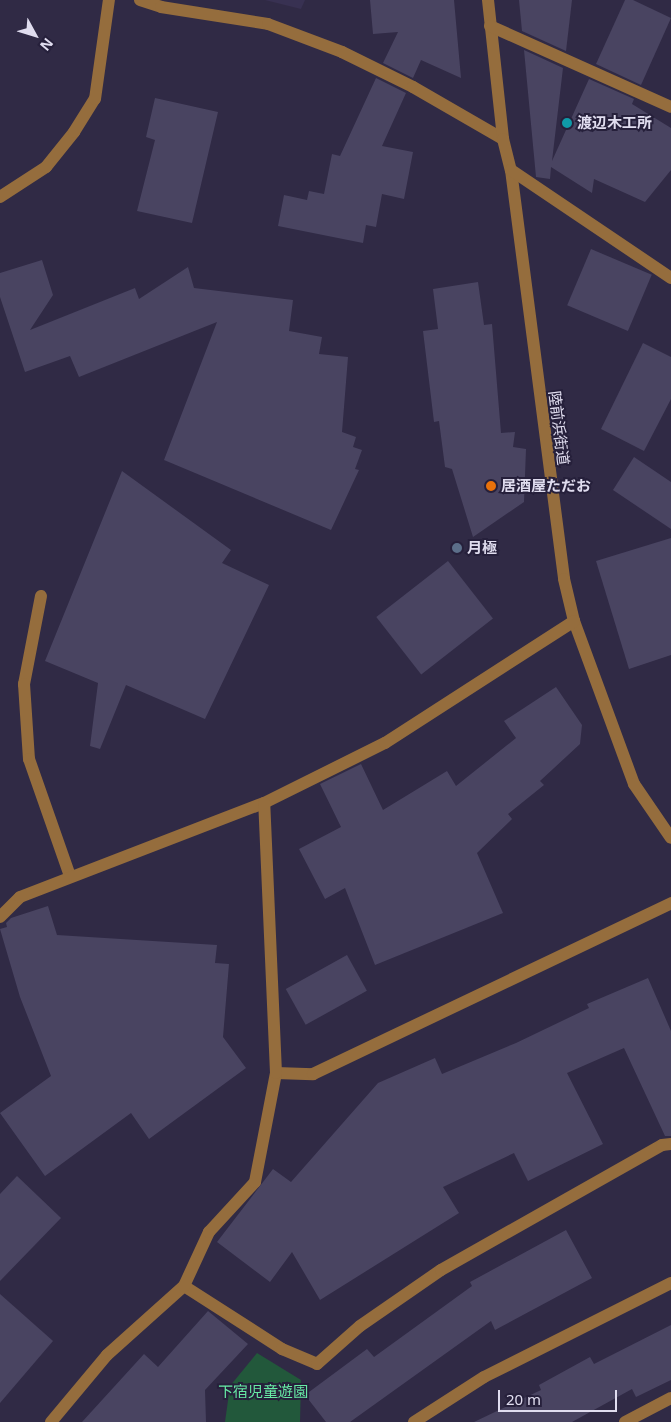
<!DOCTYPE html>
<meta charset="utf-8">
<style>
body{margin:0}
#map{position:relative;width:671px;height:1422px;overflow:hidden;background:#302a45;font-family:"Noto Sans","Noto Sans JP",sans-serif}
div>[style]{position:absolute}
.built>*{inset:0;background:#383152}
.green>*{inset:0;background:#22583b}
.building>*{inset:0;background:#494461;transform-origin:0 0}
.minor>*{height:12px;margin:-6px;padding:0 6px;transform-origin:6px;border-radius:6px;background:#956d3d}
.dots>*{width:14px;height:14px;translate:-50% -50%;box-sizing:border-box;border:2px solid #26203b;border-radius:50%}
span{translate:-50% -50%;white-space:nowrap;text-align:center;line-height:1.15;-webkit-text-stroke:4px #26203b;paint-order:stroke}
.poi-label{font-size:15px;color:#e0ddef;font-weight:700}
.left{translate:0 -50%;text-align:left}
.street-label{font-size:15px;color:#e0ddef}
.park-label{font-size:15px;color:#67eaa4}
.north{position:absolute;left:10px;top:10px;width:50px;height:50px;-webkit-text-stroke:4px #26203b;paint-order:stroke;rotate:129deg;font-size:14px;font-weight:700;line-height:20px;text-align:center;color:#e0ddef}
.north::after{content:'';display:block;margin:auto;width:18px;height:22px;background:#e0ddef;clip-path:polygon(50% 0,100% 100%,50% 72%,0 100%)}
.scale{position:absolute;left:498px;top:1390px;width:119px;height:22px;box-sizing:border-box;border:2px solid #e0ddef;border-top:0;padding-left:6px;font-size:15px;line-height:18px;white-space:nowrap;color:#e0ddef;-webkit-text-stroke:4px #26203b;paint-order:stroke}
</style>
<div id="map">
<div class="built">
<i style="clip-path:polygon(265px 0,305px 0,301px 9px)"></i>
</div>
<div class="green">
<i style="clip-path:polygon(257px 1353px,301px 1380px,300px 1422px,225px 1422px,230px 1386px)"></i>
</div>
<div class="building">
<i style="clip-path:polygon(370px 0,454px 0,461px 78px,421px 60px,413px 78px,383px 63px,398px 32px,373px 34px)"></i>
<i style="clip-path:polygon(519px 0,572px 0,566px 51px,522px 31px)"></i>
<i style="clip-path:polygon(625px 0,633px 0,671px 18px,641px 85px,596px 64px)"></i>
<i style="clip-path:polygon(524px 50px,563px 68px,552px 161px,589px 79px,634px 99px,632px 104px,671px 128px,671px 170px,645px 202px,594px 179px,592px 193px,551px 167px,550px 179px,536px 177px)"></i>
<i style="clip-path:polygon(376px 78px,406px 93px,382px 146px,413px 152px,404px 199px,382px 194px,376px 227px,366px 225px,363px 243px,278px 226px,284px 195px,307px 200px,309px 191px,324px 194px,332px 154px,340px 156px)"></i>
<i style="clip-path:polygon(155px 98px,218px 112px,192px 223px,137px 211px,155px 140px,146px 137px)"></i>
<i style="left:591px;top:249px;width:66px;height:61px;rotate:23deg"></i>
<i style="clip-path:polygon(42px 260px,53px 295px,30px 330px,135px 288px,139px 299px,188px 267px,194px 288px,293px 300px,289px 331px,322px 337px,319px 354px,348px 357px,342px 432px,356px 437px,353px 447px,362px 450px,355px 469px,359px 470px,331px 530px,164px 460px,217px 322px,79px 377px,70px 356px,25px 372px,0 297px,0 273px)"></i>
<i style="clip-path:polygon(478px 282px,484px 325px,492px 324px,501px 433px,515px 432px,513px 447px,526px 449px,524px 502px,473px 537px,452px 469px,445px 467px,439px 421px,434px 422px,423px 331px,438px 329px,433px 289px)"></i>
<i style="clip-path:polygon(643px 343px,671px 357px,671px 399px,644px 451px,601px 429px)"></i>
<i style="clip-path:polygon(634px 457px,671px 482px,671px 529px,613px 490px)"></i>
<i style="clip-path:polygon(122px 471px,231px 550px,222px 563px,269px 585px,205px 719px,126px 685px,100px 749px,90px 746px,98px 683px,45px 661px)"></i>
<i style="clip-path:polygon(671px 538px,671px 655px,629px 669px,596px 561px)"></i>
<i style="left:448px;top:561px;width:73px;height:91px;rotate:52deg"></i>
<i style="clip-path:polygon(556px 687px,582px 725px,580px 744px,540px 781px,544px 785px,508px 814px,512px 819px,477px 853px,503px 913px,375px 965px,345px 888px,325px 899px,299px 849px,341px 827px,320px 784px,361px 764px,383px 810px,447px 771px,456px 786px,516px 738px,504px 721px)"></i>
<i style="clip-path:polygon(48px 906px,57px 935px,217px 945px,215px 963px,229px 964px,223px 1037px,246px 1068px,149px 1139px,131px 1113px,45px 1176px,0 1113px,51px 1076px,20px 997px,0 929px,7px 927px,6px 923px,11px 918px)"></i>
<i style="left:347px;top:955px;width:41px;height:70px;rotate:61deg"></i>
<i style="clip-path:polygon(648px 978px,671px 1031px,671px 1136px,665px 1136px,624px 1048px,567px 1073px,603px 1144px,528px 1181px,514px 1153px,443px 1187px,459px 1213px,320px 1300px,292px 1252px,270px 1282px,217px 1242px,273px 1169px,291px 1182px,378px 1083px,435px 1058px,442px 1074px,516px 1043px,589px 1008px,587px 1004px)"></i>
<i style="clip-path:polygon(17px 1176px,61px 1218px,0 1281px,0 1194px)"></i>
<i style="clip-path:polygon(566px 1230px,592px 1278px,495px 1330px,491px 1321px,350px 1422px,326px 1422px,305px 1395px,367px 1349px,374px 1357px,472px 1286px,470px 1282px)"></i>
<i style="clip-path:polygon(0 1294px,53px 1341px,0 1403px)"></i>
<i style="clip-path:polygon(208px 1311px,248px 1344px,205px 1390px,206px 1422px,82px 1422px,144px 1354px,158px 1367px)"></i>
<i style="clip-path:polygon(671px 1325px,671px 1380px,636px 1397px,632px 1389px,572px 1422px,474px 1422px,541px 1390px,539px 1385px,590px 1357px,594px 1364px)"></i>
</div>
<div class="minor">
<i style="left:140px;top:0;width:22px;rotate:18deg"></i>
<i style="left:161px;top:7px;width:108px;rotate:9deg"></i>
<i style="left:268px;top:24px;width:79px;rotate:20.7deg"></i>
<i style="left:342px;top:52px;width:79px;rotate:26.2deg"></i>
<i style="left:413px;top:87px;width:104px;rotate:30deg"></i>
<i style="left:488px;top:0;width:140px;rotate:83.8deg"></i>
<i style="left:503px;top:139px;width:32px;rotate:76deg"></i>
<i style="left:511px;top:170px;width:412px;rotate:82.6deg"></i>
<i style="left:564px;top:579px;width:43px;rotate:76.6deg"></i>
<i style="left:574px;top:621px;width:174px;rotate:69.8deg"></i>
<i style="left:634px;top:784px;width:65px;rotate:55.6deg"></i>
<i style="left:490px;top:26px;width:198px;rotate:24.1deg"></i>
<i style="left:511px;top:170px;width:193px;rotate:34deg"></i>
<i style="left:0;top:197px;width:55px;rotate:-33.1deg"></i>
<i style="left:46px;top:167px;width:45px;rotate:-51.3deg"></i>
<i style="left:74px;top:132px;width:39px;rotate:-58deg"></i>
<i style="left:95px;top:99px;width:100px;rotate:-82deg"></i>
<i style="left:41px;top:596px;width:90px;rotate:100.9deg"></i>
<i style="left:24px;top:684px;width:75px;rotate:86.2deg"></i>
<i style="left:29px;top:759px;width:124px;rotate:70.7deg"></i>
<i style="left:0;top:917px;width:28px;rotate:-45deg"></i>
<i style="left:20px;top:897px;width:261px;rotate:-21.1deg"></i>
<i style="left:264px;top:803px;width:135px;rotate:-26.4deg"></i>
<i style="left:385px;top:743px;width:225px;rotate:-32.8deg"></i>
<i style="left:276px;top:1073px;width:37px;rotate:2deg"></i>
<i style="left:313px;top:1074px;width:397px;rotate:-25.5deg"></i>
<i style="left:184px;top:1286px;width:117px;rotate:32.7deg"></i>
<i style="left:282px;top:1349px;width:38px;rotate:23deg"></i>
<i style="left:317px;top:1364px;width:57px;rotate:-41.5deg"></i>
<i style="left:360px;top:1326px;width:98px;rotate:-34.7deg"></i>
<i style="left:441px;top:1270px;width:254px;rotate:-29.5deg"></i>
<i style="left:662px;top:1145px;width:9px;rotate:-6deg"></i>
<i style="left:51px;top:1422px;width:87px;rotate:-50.1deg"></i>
<i style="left:107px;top:1355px;width:103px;rotate:-41.9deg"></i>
<i style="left:184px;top:1286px;width:60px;rotate:-65.2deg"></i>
<i style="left:209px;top:1232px;width:68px;rotate:-47.4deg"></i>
<i style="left:255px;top:1182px;width:111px;rotate:-79.1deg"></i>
<i style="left:276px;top:1073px;width:270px;rotate:-92.5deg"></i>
<i style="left:414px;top:1422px;width:83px;rotate:-32.7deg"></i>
<i style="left:484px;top:1377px;width:209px;rotate:-26.7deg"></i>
<i style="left:625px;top:1422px;width:52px;rotate:-27.6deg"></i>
</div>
<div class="dots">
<i style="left:567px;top:123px;background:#0f9aa8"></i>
<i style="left:491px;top:486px;background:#e8710a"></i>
<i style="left:457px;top:548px;background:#5c6f8a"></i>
</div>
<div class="poi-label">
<span class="left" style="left:577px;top:123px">渡辺木工所</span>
<span class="left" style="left:501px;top:486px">居酒屋ただお</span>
<span class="left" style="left:467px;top:548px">月極</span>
</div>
<div class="street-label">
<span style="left:559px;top:428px;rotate:83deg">陸前浜街道</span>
</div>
<div class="park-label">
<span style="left:263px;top:1392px">下宿児童遊園</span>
</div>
<div class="north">N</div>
<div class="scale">20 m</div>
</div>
